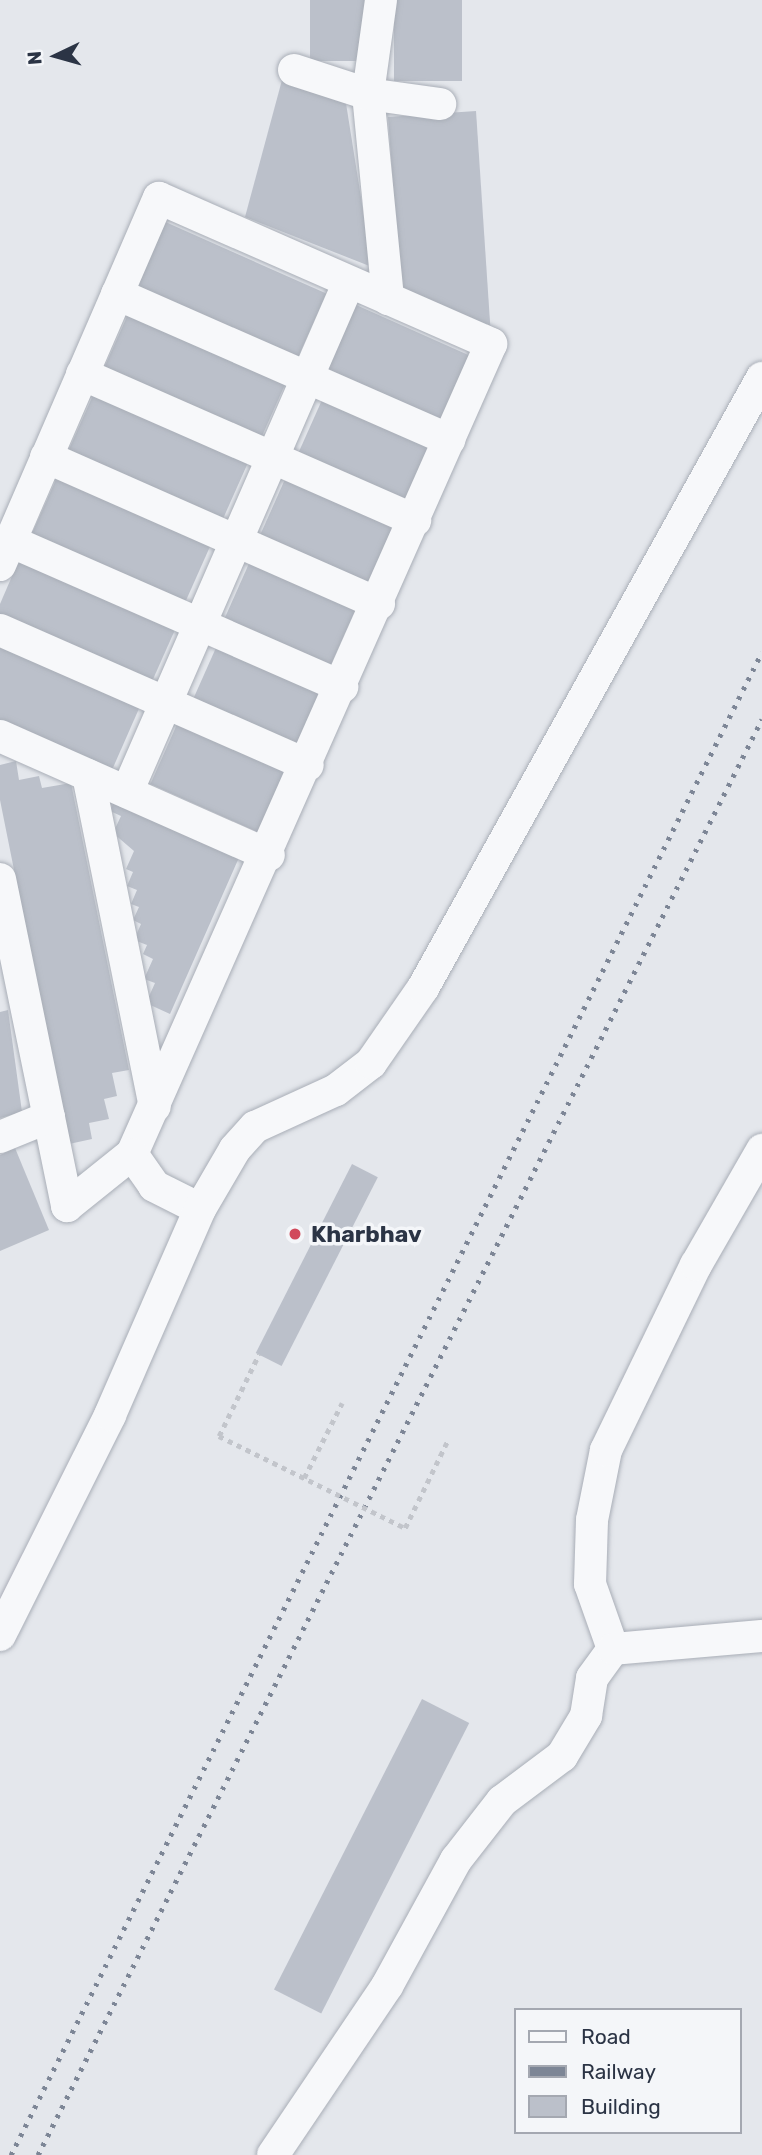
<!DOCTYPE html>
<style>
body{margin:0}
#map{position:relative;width:762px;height:2155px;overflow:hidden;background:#e4e7ec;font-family:Rubik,sans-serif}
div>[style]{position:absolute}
.building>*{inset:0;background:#bbc0ca;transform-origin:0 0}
.path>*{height:4.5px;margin-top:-2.25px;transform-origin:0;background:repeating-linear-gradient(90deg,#c2c5cb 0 5px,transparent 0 10px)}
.roads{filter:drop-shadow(0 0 2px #a9aeb7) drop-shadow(0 0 2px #a9aeb7)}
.street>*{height:32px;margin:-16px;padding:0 16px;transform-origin:16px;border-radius:16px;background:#f7f8fa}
.rail>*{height:5px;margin-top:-2.5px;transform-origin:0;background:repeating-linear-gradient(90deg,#7d8696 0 3.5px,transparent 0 10.5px)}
.path-bridge>*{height:4.5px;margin-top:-2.25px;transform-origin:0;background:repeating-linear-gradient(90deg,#c2c5cb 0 5px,transparent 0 10px)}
.dots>*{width:19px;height:19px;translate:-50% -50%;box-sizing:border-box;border:4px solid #f4f6f9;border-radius:50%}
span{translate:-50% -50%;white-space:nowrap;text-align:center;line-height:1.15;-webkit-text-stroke:7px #f4f6f9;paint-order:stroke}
.poi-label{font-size:23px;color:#2b3445;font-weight:700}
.left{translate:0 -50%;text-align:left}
.legend{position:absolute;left:514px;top:2008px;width:228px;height:126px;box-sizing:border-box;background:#f4f6f9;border:2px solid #a4a8b1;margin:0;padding:9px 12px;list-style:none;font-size:21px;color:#2b3445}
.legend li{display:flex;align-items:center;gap:14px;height:35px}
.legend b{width:35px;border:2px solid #a4a8b1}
.north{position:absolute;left:21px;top:21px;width:70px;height:70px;-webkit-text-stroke:5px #f4f6f9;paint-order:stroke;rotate:265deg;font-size:19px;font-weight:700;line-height:28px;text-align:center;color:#2b3445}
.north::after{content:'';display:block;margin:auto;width:24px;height:32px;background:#2b3445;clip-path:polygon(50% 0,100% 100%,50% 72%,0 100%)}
</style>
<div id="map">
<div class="building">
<i style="left:310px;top:0;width:58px;height:61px"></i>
<i style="left:394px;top:0;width:68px;height:81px"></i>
<i style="clip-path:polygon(282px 80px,345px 97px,372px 267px,245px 217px)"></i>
<i style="clip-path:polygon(476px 111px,491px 337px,401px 293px,388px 117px)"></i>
<i style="left:161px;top:220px;width:181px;height:77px;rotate:24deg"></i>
<i style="left:354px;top:304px;width:127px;height:70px;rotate:24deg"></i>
<i style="left:129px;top:312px;width:172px;height:68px;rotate:24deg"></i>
<i style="left:326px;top:391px;width:119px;height:71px;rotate:24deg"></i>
<i style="left:94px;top:393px;width:169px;height:69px;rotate:24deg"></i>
<i style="left:58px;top:475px;width:168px;height:69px;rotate:24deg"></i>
<i style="left:286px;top:477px;width:121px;height:68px;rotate:24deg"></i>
<i style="clip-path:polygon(22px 553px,178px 623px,150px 686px,0 620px,0 604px)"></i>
<i style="left:251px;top:559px;width:116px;height:65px;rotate:24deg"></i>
<i style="left:219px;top:641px;width:115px;height:64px;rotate:24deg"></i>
<i style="clip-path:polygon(0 642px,141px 704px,112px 770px,0 720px)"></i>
<i style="left:178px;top:722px;width:119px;height:68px;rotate:24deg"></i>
<i style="clip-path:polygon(16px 761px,19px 780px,39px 776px,42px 788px,71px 783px,129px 1070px,112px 1073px,117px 1096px,104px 1099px,109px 1119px,89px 1123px,92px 1139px,69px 1144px,0 800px,0 765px)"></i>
<i style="clip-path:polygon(116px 797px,241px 853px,170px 1014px,146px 1003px,155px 983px,144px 979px,153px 959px,143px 954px,147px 945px,134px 940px,141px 924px,133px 920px,139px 907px,131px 904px,137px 890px,127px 886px,133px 872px,126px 869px,134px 851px,113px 833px,121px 816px,110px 811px)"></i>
<i style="clip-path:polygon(8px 1010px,22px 1112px,0 1118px,0 1012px)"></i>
<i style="clip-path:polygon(15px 1148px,49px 1230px,0 1251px,0 1155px)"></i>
<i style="left:352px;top:1164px;width:29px;height:212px;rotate:27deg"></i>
<i style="left:422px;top:1699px;width:53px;height:326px;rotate:27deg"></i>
</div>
<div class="path">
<i style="left:219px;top:1436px;width:91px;rotate:-64deg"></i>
<i style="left:304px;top:1478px;width:84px;rotate:-63.1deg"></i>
<i style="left:405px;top:1528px;width:98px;rotate:-64deg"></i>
</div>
<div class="roads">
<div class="street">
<i style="left:381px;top:0;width:95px;rotate:97.9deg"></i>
<i style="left:368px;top:94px;width:206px;rotate:84.4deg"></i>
<i style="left:294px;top:70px;width:78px;rotate:18deg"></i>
<i style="left:368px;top:94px;width:73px;rotate:7.9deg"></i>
<i style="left:117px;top:294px;width:363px;rotate:23.7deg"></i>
<i style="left:82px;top:374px;width:364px;rotate:23.7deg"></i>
<i style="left:46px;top:457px;width:364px;rotate:23.8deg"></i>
<i style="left:10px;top:541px;width:363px;rotate:23.7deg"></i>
<i style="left:0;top:565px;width:400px;rotate:-66.6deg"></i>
<i style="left:159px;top:198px;width:363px;rotate:23.7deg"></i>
<i style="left:491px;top:344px;width:886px;rotate:113.9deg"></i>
<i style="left:132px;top:1154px;width:39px;rotate:55deg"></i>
<i style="left:154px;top:1186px;width:51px;rotate:26.6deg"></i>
<i style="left:0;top:630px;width:336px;rotate:23.7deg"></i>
<i style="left:0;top:736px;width:294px;rotate:23.9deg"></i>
<i style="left:88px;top:775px;width:338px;rotate:78.6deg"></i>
<i style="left:127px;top:792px;width:556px;rotate:-66.48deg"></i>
<i style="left:0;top:879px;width:334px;rotate:78.4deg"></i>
<i style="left:67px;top:1206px;width:83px;rotate:-38.7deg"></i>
<i style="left:0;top:1137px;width:53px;rotate:-22.2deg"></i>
<i style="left:0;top:1635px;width:246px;rotate:-63.4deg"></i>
<i style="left:110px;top:1415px;width:225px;rotate:-66.4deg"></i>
<i style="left:200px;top:1209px;width:69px;rotate:-59.7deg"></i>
<i style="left:235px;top:1149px;width:30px;rotate:-48deg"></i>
<i style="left:255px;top:1127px;width:89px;rotate:-24.6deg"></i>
<i style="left:336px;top:1090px;width:44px;rotate:-37.6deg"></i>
<i style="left:371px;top:1063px;width:91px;rotate:-55.3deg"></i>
<i style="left:423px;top:988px;width:698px;rotate:-60.94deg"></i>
<i style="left:613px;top:1649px;width:69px;rotate:-109.5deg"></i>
<i style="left:590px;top:1584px;width:64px;rotate:-88.2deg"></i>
<i style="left:592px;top:1520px;width:71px;rotate:-78.7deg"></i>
<i style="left:606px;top:1450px;width:206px;rotate:-64.1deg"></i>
<i style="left:696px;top:1265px;width:133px;rotate:-60.1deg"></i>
<i style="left:273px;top:2155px;width:204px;rotate:-56deg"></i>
<i style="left:387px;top:1986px;width:144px;rotate:-61.3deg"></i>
<i style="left:456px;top:1860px;width:75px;rotate:-52.1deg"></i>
<i style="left:502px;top:1801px;width:75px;rotate:-36.9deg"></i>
<i style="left:562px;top:1756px;width:47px;rotate:-59deg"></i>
<i style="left:586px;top:1716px;width:38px;rotate:-81deg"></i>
<i style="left:592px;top:1678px;width:36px;rotate:-54deg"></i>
<i style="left:613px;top:1649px;width:150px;rotate:-5deg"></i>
</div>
</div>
<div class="rail">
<i style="left:11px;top:2155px;width:1680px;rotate:-63.45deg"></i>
<i style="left:38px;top:2155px;width:1608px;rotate:-63.24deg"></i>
</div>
<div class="path-bridge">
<i style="left:219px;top:1436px;width:208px;rotate:26.3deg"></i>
</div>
<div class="dots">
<i style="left:295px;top:1234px;background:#d1495b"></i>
</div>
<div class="poi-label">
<span class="left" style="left:311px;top:1234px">Kharbhav</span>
</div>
<ul class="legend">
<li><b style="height:9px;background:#f7f8fa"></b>Road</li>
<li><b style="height:9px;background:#7d8696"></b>Railway</li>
<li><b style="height:19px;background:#bbc0ca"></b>Building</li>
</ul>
<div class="north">N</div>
</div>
